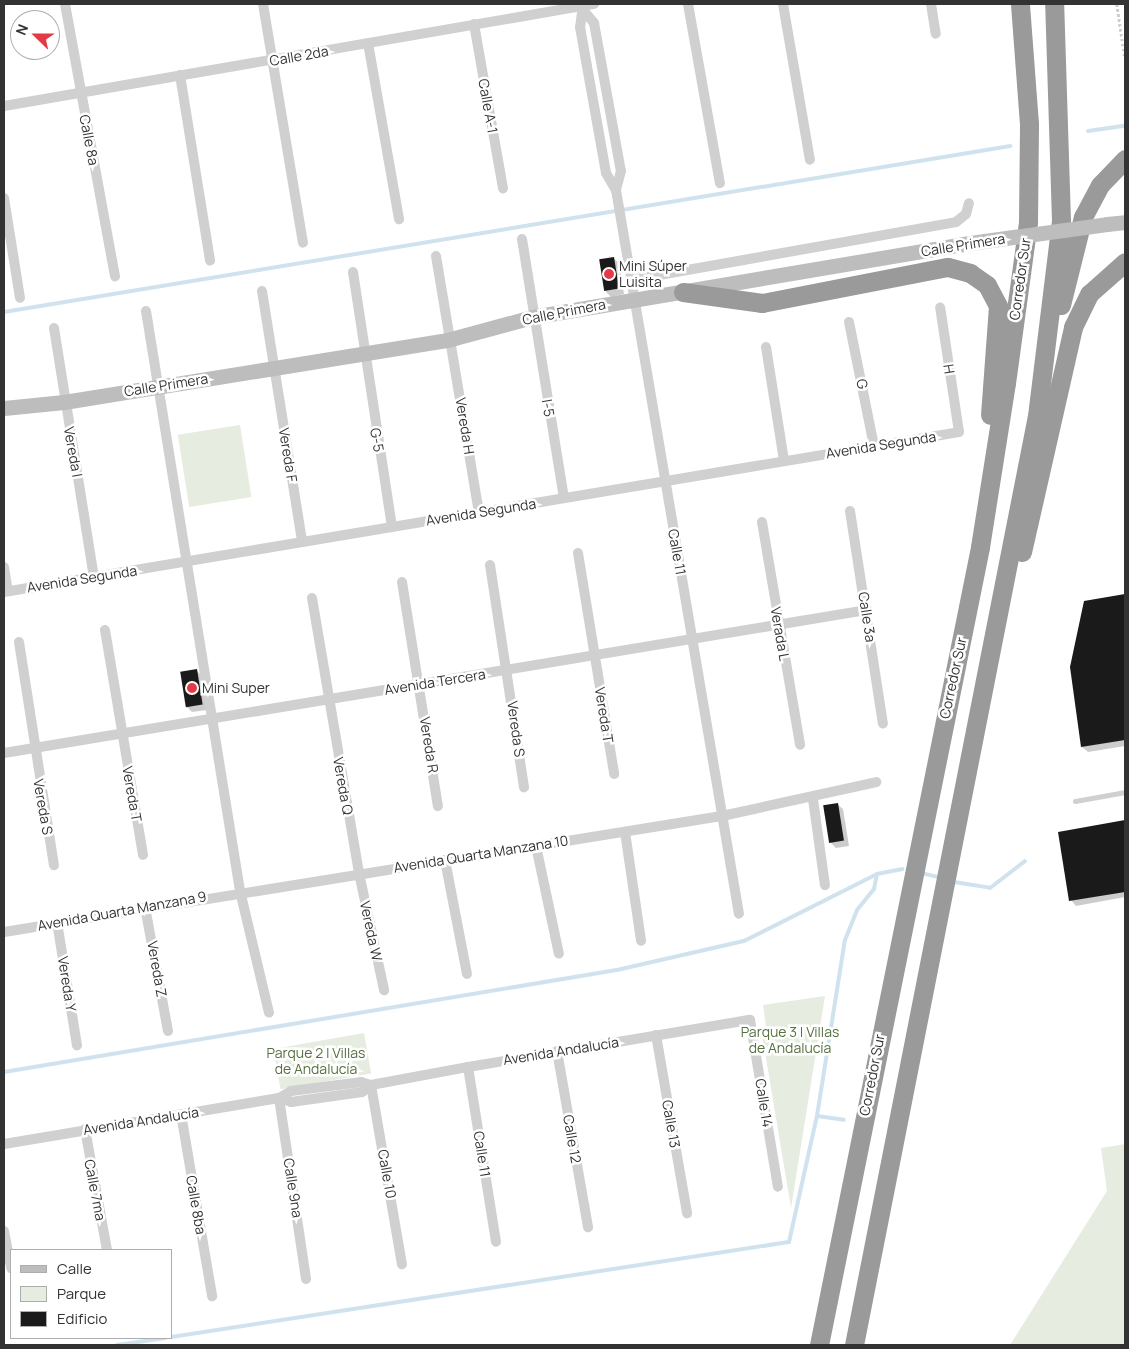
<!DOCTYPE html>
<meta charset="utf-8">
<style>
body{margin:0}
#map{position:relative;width:1129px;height:1349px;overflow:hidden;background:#fff;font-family:Manrope,sans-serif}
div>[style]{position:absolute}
.green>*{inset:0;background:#e6ecdf;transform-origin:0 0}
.shadow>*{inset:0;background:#0003}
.stream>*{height:4px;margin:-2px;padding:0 2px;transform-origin:2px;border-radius:2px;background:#cfe2ee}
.building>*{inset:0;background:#1a1a1a;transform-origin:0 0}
.path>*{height:2.5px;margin-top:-1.25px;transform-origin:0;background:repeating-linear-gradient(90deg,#cdcdcd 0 2.5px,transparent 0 5px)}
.lane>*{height:5px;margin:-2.5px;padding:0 2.5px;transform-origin:2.5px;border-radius:2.5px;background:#d0d0d0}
.street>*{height:10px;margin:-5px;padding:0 5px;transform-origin:5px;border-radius:5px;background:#d0d0d0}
.secondary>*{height:15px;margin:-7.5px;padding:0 7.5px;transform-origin:7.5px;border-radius:7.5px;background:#bdbdbd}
.highway>*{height:19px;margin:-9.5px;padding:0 9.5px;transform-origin:9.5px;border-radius:9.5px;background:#9a9a9a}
.secondary-bridge>*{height:15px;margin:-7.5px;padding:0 7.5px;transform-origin:7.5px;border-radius:7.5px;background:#bdbdbd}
.dots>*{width:14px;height:14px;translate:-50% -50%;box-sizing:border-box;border:2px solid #fff;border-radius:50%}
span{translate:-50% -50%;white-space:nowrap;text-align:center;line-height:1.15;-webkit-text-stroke:5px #fff;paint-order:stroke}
.street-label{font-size:14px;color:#333}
.poi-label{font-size:14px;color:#333}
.left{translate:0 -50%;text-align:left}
.park-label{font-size:14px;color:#56703f}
.frame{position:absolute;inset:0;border:5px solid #333;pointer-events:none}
.legend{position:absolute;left:10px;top:1249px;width:162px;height:90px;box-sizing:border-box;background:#fff;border:1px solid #adadad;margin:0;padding:6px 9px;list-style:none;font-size:15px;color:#333}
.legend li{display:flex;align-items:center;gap:10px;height:25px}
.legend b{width:25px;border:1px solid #adadad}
.north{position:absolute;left:10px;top:10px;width:50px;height:50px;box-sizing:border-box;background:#fff;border:1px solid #adadad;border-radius:50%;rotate:292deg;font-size:14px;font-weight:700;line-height:20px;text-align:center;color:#333}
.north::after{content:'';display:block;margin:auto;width:18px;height:22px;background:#e63946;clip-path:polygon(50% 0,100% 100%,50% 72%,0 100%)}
</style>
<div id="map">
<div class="green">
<i style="left:240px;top:425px;width:73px;height:63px;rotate:81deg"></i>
<i style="clip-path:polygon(825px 996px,791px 1208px,761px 1028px,766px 1026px,763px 1005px)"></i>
<i style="left:364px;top:1033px;width:41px;height:92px;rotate:80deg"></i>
<i style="clip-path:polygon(1125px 1144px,1125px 1345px,1010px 1345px,1107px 1191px,1101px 1148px)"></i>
</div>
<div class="shadow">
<i style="clip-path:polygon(613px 258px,619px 263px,624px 294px,611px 297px,606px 292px)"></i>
<i style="clip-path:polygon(1125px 595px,1125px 746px,1088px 752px,1082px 747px,1071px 667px,1085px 602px)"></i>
<i style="clip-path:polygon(197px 671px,202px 676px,207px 710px,192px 712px,187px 707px)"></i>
<i style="clip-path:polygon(837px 804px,843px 809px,849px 846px,836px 848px,831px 843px)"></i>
<i style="clip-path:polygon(1125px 822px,1125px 897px,1076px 906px,1071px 900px,1060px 833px)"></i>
</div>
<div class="stream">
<i style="left:1088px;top:131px;width:37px;rotate:-8deg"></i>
<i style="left:4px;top:312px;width:1020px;rotate:-9.37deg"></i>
<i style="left:921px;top:873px;width:17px;rotate:13deg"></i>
<i style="left:954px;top:882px;width:36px;rotate:9deg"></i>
<i style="left:990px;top:888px;width:44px;rotate:-37.6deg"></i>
<i style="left:4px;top:1072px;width:621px;rotate:-9.45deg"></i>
<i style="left:617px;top:970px;width:130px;rotate:-12.9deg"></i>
<i style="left:744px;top:941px;width:149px;rotate:-26.7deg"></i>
<i style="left:877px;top:874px;width:26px;rotate:-11deg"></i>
<i style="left:817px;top:1116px;width:178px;rotate:-81deg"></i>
<i style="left:845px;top:940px;width:32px;rotate:-68deg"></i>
<i style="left:857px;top:910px;width:27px;rotate:-51deg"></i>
<i style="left:874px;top:889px;width:15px;rotate:-79deg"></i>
<i style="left:171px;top:1337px;width:625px;rotate:-8.74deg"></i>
<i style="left:789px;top:1242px;width:129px;rotate:-77.5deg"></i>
<i style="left:817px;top:1116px;width:27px;rotate:8deg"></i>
<i style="left:117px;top:1345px;width:49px;rotate:-8.1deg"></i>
</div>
<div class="building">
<i style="left:614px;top:257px;width:32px;height:15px;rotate:81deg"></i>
<i style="clip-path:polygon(1125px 594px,1125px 740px,1081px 747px,1070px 667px,1084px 601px)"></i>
<i style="left:197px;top:669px;width:36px;height:17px;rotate:81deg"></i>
<i style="left:838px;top:803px;width:38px;height:15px;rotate:81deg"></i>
<i style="clip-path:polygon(1125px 820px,1125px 892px,1069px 901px,1058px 832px)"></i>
</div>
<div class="path">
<i style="left:1117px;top:4px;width:55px;rotate:81.6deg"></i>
</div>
<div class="lane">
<i style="left:1075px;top:801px;width:51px;rotate:-10.2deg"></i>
</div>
<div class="street">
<i style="left:65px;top:4px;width:277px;rotate:79.6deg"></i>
<i style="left:263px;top:4px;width:242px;rotate:80.5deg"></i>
<i style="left:583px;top:4px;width:23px;rotate:97deg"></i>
<i style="left:580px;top:27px;width:148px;rotate:79.9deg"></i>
<i style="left:606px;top:173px;width:20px;rotate:60deg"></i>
<i style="left:616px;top:190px;width:734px;rotate:80.36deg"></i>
<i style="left:688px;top:4px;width:182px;rotate:79.9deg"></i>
<i style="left:783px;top:4px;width:158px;rotate:80.2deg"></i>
<i style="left:931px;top:4px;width:30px;rotate:81deg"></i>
<i style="left:584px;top:11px;width:16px;rotate:50deg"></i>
<i style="left:594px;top:23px;width:150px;rotate:79.7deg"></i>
<i style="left:621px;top:171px;width:20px;rotate:105deg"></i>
<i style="left:474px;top:24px;width:167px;rotate:80deg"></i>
<i style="left:368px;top:43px;width:179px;rotate:80deg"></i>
<i style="left:180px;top:75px;width:188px;rotate:80.8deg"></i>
<i style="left:4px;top:106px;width:599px;rotate:-9.81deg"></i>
<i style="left:4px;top:198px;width:101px;rotate:80.9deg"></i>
<i style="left:522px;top:239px;width:262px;rotate:80.8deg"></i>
<i style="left:436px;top:256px;width:260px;rotate:80.5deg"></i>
<i style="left:353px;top:272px;width:258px;rotate:81.3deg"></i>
<i style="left:631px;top:280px;width:330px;rotate:-10.1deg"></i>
<i style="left:956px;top:222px;width:13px;rotate:-39deg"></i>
<i style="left:966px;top:214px;width:11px;rotate:-75deg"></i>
<i style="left:262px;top:291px;width:254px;rotate:80.9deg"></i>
<i style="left:146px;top:311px;width:588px;rotate:80.79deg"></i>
<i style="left:240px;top:891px;width:125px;rotate:76.6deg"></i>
<i style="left:849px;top:322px;width:126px;rotate:78.6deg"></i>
<i style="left:54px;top:328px;width:252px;rotate:80.9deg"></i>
<i style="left:766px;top:347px;width:115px;rotate:81deg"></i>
<i style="left:850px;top:511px;width:215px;rotate:81.2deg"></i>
<i style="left:762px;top:522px;width:226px;rotate:80.3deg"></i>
<i style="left:578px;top:553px;width:224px;rotate:80.7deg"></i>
<i style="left:490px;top:565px;width:225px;rotate:81.3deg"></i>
<i style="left:4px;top:567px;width:24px;rotate:81deg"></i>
<i style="left:402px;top:582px;width:227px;rotate:80.9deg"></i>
<i style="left:4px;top:592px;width:968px;rotate:-9.51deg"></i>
<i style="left:959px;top:432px;width:126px;rotate:-98.6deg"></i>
<i style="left:312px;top:598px;width:279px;rotate:80.3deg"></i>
<i style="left:359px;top:873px;width:120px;rotate:77.9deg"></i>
<i style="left:105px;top:630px;width:228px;rotate:80.4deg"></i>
<i style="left:19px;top:642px;width:226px;rotate:81.1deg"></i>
<i style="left:4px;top:753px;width:875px;rotate:-9.41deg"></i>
<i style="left:813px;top:799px;width:87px;rotate:82.1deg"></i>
<i style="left:625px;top:832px;width:110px;rotate:81.6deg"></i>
<i style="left:536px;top:846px;width:110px;rotate:78deg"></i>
<i style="left:445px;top:860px;width:116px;rotate:79.1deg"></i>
<i style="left:145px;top:907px;width:126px;rotate:79.5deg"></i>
<i style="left:57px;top:922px;width:125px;rotate:80.8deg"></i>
<i style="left:4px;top:932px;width:727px;rotate:-9.18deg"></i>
<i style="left:722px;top:816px;width:158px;rotate:-12.4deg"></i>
<i style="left:656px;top:1035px;width:181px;rotate:80.1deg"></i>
<i style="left:557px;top:1051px;width:179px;rotate:80deg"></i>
<i style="left:468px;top:1067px;width:177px;rotate:80.9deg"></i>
<i style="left:371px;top:1085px;width:182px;rotate:80.2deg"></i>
<i style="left:279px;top:1098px;width:13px;rotate:18deg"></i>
<i style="left:291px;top:1102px;width:72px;rotate:-8deg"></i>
<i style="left:362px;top:1092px;width:11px;rotate:-38deg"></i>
<i style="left:371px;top:1085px;width:99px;rotate:-10.5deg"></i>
<i style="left:468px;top:1067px;width:286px;rotate:-9.5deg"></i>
<i style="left:750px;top:1020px;width:169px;rotate:80.5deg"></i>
<i style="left:279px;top:1098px;width:183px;rotate:81.5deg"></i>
<i style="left:181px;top:1114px;width:185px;rotate:80.3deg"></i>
<i style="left:85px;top:1129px;width:123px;rotate:79.7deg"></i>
<i style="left:4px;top:1144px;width:279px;rotate:-9.5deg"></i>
<i style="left:279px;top:1098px;width:14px;rotate:-30deg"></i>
<i style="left:291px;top:1091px;width:71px;rotate:-7.3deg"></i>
<i style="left:361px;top:1082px;width:10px;rotate:17deg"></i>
<i style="left:4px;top:1231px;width:38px;rotate:79deg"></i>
</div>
<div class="secondary">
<i style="left:1107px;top:224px;width:18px;rotate:-6deg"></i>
<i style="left:4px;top:408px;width:60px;rotate:-5.7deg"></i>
<i style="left:64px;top:402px;width:392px;rotate:-9.2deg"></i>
<i style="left:451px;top:339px;width:84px;rotate:-15.2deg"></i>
<i style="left:532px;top:317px;width:437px;rotate:-9.6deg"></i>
</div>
<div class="highway">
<i style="left:683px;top:292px;width:80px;rotate:7.9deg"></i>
<i style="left:762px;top:303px;width:189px;rotate:-11deg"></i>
<i style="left:948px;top:267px;width:23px;rotate:15deg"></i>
<i style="left:970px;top:273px;width:21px;rotate:35deg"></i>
<i style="left:987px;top:285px;width:24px;rotate:62deg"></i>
<i style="left:998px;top:306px;width:109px;rotate:94.2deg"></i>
<i style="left:1061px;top:305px;width:91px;rotate:-76deg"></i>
<i style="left:1083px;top:217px;width:36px;rotate:-62deg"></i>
<i style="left:1100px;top:185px;width:36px;rotate:-46deg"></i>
<i style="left:1022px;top:552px;width:231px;rotate:-77.2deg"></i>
<i style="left:1073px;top:327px;width:37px;rotate:-64deg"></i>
<i style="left:1089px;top:294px;width:48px;rotate:-41.6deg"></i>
<i style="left:819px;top:1345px;width:814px;rotate:-78.59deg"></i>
<i style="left:980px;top:547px;width:166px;rotate:-81deg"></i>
<i style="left:1006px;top:383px;width:162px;rotate:-82.2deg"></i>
<i style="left:1028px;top:222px;width:98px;rotate:-89.4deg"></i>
<i style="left:1029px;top:124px;width:120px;rotate:-94.3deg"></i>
<i style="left:854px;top:1345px;width:947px;rotate:-78.86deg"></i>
<i style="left:1037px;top:416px;width:196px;rotate:-83deg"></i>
<i style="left:1061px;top:221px;width:217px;rotate:-91.8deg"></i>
</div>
<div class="secondary-bridge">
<i style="left:963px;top:244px;width:145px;rotate:-7.9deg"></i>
</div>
<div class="dots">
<i style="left:609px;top:274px;background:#e63946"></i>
<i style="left:192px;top:688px;background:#e63946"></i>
</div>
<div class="street-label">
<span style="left:299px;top:56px;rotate:-10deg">Calle 2da</span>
<span style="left:488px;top:106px;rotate:80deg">Calle A-1</span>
<span style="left:89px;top:140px;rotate:79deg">Calle 8a</span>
<span style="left:963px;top:245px;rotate:-9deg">Calle Primera</span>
<span style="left:1020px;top:279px;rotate:-82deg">Corredor Sur</span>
<span style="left:564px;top:312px;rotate:-11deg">Calle Primera</span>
<span style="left:949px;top:369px;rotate:81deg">H</span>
<span style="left:862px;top:384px;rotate:79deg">G</span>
<span style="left:166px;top:385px;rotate:-9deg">Calle Primera</span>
<span style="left:548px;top:408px;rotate:80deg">I-5</span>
<span style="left:465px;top:426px;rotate:81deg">Vereda H</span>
<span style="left:377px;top:440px;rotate:80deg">G-5</span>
<span style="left:881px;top:445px;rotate:-9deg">Avenida Segunda</span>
<span style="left:73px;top:452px;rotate:80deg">Vereda I</span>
<span style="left:288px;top:455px;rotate:81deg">Vereda F</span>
<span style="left:481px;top:512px;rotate:-9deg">Avenida Segunda</span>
<span style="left:677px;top:552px;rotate:80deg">Calle 11</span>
<span style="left:82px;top:579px;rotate:-9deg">Avenida Segunda</span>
<span style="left:867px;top:617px;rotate:81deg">Calle 3a</span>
<span style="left:780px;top:634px;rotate:80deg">Verada L</span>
<span style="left:953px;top:678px;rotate:-78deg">Corredor Sur</span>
<span style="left:435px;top:682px;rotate:-9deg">Avenida Tercera</span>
<span style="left:604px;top:715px;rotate:81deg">Vereda T</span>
<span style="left:516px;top:729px;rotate:82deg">Vereda S</span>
<span style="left:429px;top:745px;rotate:81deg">Vereda R</span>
<span style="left:343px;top:786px;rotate:80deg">Vereda Q</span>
<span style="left:132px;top:794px;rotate:80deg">Vereda T</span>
<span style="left:43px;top:807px;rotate:80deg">Vereda S</span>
<span style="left:481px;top:854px;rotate:-9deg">Avenida Quarta Manzana 10</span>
<span style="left:122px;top:911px;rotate:-10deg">Avenida Quarta Manzana 9</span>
<span style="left:371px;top:931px;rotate:78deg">Vereda W</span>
<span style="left:157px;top:969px;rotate:80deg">Vereda Z</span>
<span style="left:67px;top:984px;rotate:81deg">Vereda Y</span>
<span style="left:561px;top:1051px;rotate:-9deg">Avenida Andalucía</span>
<span style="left:872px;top:1075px;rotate:-79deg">Corredor Sur</span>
<span style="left:764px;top:1103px;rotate:81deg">Calle 14</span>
<span style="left:141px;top:1121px;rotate:-9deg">Avenida Andalucía</span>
<span style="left:671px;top:1124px;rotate:80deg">Calle 13</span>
<span style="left:572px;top:1139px;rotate:80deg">Calle 12</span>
<span style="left:482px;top:1154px;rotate:81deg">Calle 11</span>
<span style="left:387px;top:1174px;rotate:80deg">Calle 10</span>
<span style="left:293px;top:1188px;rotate:81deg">Calle 9na</span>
<span style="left:95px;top:1190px;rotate:79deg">Calle 7ma</span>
<span style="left:196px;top:1205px;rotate:80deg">Calle 8ba</span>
</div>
<div class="poi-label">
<span class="left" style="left:619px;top:274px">Mini Súper<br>Luisita</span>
<span class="left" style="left:202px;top:688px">Mini Super</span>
</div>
<div class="park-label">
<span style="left:790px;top:1040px">Parque 3 | Villas<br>de Andalucía</span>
<span style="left:316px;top:1061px">Parque 2 | Villas<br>de Andalucía</span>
</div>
<div class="frame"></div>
<ul class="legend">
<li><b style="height:6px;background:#bdbdbd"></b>Calle</li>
<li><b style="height:14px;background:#e6ecdf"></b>Parque</li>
<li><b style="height:14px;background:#1a1a1a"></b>Edificio</li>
</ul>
<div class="north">N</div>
</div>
